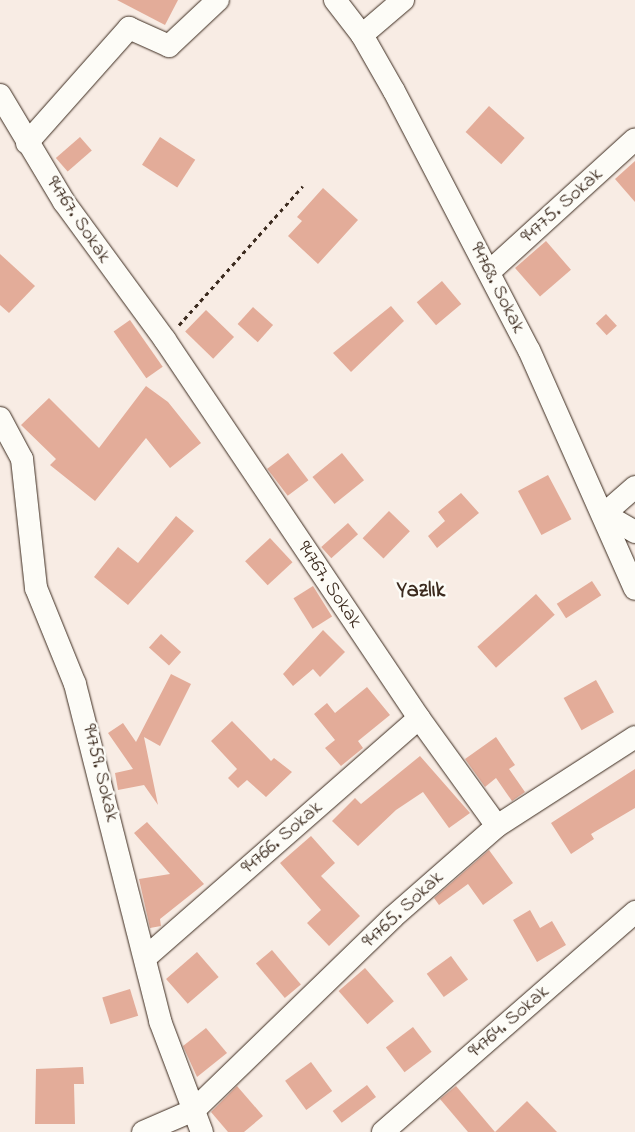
<!DOCTYPE html>
<meta charset="utf-8">
<style>
body{margin:0}
#map{position:relative;width:635px;height:1132px;overflow:hidden;background:#f8ece4;font-family:"Indie Flower",sans-serif}
div>[style]{position:absolute}
.building>*{inset:0;background:#e3ac99;transform-origin:0 0}
.path>*{height:3px;margin-top:-1.5px;transform-origin:0;background:repeating-linear-gradient(90deg,#3b2a1e 0 4px,transparent 0 8px)}
.roads{filter:drop-shadow(0 0 1px #3b2a1e) drop-shadow(0 0 1px #3b2a1e)}
.minor>*{height:22px;margin:-11px;padding:0 11px;transform-origin:11px;border-radius:11px;background:#fdfcf7}
span{translate:-50% -50%;white-space:nowrap;text-align:center;line-height:1.15;-webkit-text-stroke:5px #fdfcf7;paint-order:stroke}
.street-label{font-size:20px;color:#3b2a1e}
.quarter-label{font-size:22px;color:#3b2a1e;font-weight:700}
</style>
<div id="map">
<div class="building">
<i style="clip-path:polygon(117px 0,178px 0,165px 25px)"></i>
<i style="left:489px;top:106px;width:48px;height:35px;rotate:42deg"></i>
<i style="left:80px;top:137px;width:18px;height:32px;rotate:49deg"></i>
<i style="left:160px;top:137px;width:42px;height:33px;rotate:33deg"></i>
<i style="clip-path:polygon(635px 161px,635px 202px,615px 179px)"></i>
<i style="clip-path:polygon(323px 188px,358px 220px,318px 264px,288px 236px,302px 221px,297px 217px)"></i>
<i style="left:546px;top:241px;width:38px;height:41px;rotate:49deg"></i>
<i style="clip-path:polygon(0 254px,35px 286px,9px 313px,0 305px)"></i>
<i style="left:442px;top:281px;width:30px;height:33px;rotate:50deg"></i>
<i style="clip-path:polygon(391px 306px,404px 321px,351px 372px,333px 353px)"></i>
<i style="left:253px;top:307px;width:27px;height:23px;rotate:42deg"></i>
<i style="left:206px;top:310px;width:39px;height:30px;rotate:44deg"></i>
<i style="left:606px;top:314px;width:16px;height:14px;rotate:47deg"></i>
<i style="left:130px;top:320px;width:57px;height:20px;rotate:55deg"></i>
<i style="clip-path:polygon(146px 386px,168px 402px,201px 443px,170px 468px,146px 438px,95px 501px,50px 465px,56px 459px,21px 425px,49px 398px,99px 448px)"></i>
<i style="left:288px;top:453px;width:34px;height:26px;rotate:53deg"></i>
<i style="left:342px;top:453px;width:35px;height:38px;rotate:51deg"></i>
<i style="left:548px;top:475px;width:50px;height:34px;rotate:62deg"></i>
<i style="clip-path:polygon(461px 493px,479px 513px,437px 548px,428px 536px,445px 521px,438px 512px)"></i>
<i style="left:389px;top:511px;width:29px;height:38px;rotate:44deg"></i>
<i style="clip-path:polygon(176px 516px,194px 531px,128px 605px,94px 577px,118px 547px,138px 563px)"></i>
<i style="left:348px;top:523px;width:15px;height:36px;rotate:48deg"></i>
<i style="left:270px;top:538px;width:33px;height:34px;rotate:47deg"></i>
<i style="left:592px;top:581px;width:17px;height:42px;rotate:57deg"></i>
<i style="left:313px;top:586px;width:36px;height:23px;rotate:58deg"></i>
<i style="left:536px;top:594px;width:28px;height:79px;rotate:48deg"></i>
<i style="clip-path:polygon(323px 630px,345px 652px,320px 677px,313px 669px,293px 686px,283px 674px)"></i>
<i style="left:161px;top:634px;width:27px;height:18px;rotate:42deg"></i>
<i style="clip-path:polygon(171px 674px,191px 684px,160px 746px,144px 737px,158px 805px,144px 785px,118px 790px,115px 773px,133px 769px,108px 733px,123px 723px,136px 742px)"></i>
<i style="left:596px;top:680px;width:37px;height:37px;rotate:61deg"></i>
<i style="clip-path:polygon(367px 687px,390px 715px,358px 741px,363px 748px,341px 766px,325px 748px,335px 740px,314px 714px,327px 703px,335px 713px)"></i>
<i style="clip-path:polygon(232px 721px,271px 761px,274px 758px,292px 772px,266px 797px,247px 780px,238px 788px,228px 778px,237px 769px,211px 741px)"></i>
<i style="clip-path:polygon(496px 737px,515px 765px,509px 769px,525px 792px,512px 801px,496px 778px,485px 787px,465px 759px)"></i>
<i style="clip-path:polygon(420px 756px,470px 813px,449px 828px,423px 792px,396px 810px,358px 846px,332px 821px,355px 798px,361px 804px)"></i>
<i style="clip-path:polygon(635px 769px,635px 808px,591px 834px,594px 839px,571px 854px,551px 823px)"></i>
<i style="clip-path:polygon(147px 822px,204px 884px,160px 919px,161px 926px,150px 928px,139px 879px,170px 874px,134px 833px)"></i>
<i style="clip-path:polygon(311px 836px,335px 863px,321px 876px,360px 916px,329px 946px,307px 923px,321px 910px,280px 863px)"></i>
<i style="clip-path:polygon(489px 850px,513px 883px,483px 905px,468px 884px,439px 905px,434px 898px)"></i>
<i style="clip-path:polygon(530px 910px,540px 928px,552px 921px,566px 945px,537px 962px,513px 920px)"></i>
<i style="left:272px;top:950px;width:45px;height:21px;rotate:50deg"></i>
<i style="left:197px;top:952px;width:33px;height:41px;rotate:49deg"></i>
<i style="left:451px;top:956px;width:29px;height:30px;rotate:54deg"></i>
<i style="left:365px;top:968px;width:44px;height:35px;rotate:49deg"></i>
<i style="left:130px;top:989px;width:28px;height:29px;rotate:73deg"></i>
<i style="left:413px;top:1027px;width:31px;height:34px;rotate:53deg"></i>
<i style="clip-path:polygon(206px 1028px,227px 1053px,197px 1077px,183px 1046px)"></i>
<i style="left:311px;top:1062px;width:36px;height:32px;rotate:54deg"></i>
<i style="clip-path:polygon(83px 1067px,84px 1084px,74px 1084px,75px 1124px,35px 1124px,36px 1069px)"></i>
<i style="left:367px;top:1085px;width:15px;height:43px;rotate:53deg"></i>
<i style="clip-path:polygon(237px 1086px,263px 1116px,244px 1132px,228px 1132px,211px 1112px)"></i>
<i style="clip-path:polygon(456px 1086px,495px 1132px,468px 1132px,440px 1099px)"></i>
<i style="clip-path:polygon(527px 1101px,557px 1132px,495px 1132px)"></i>
</div>
<div class="path">
<i style="left:179px;top:325px;width:186px;rotate:-48.3deg"></i>
</div>
<div class="roads">
<div class="minor">
<i style="left:335px;top:0;width:44px;rotate:52.4deg"></i>
<i style="left:362px;top:35px;width:64px;rotate:60.3deg"></i>
<i style="left:394px;top:91px;width:292px;rotate:62.5deg"></i>
<i style="left:529px;top:350px;width:261px;rotate:66.1deg"></i>
<i style="left:362px;top:35px;width:54px;rotate:-40.5deg"></i>
<i style="left:0;top:95px;width:125px;rotate:59.1deg"></i>
<i style="left:64px;top:202px;width:171px;rotate:53.8deg"></i>
<i style="left:165px;top:340px;width:455px;rotate:56.1deg"></i>
<i style="left:419px;top:718px;width:133px;rotate:54.2deg"></i>
<i style="left:27px;top:143px;width:154px;rotate:-48.4deg"></i>
<i style="left:129px;top:28px;width:44px;rotate:24.2deg"></i>
<i style="left:169px;top:46px;width:67px;rotate:-43.2deg"></i>
<i style="left:489px;top:272px;width:197px;rotate:-42.3deg"></i>
<i style="left:0;top:418px;width:47px;rotate:61.8deg"></i>
<i style="left:22px;top:459px;width:130px;rotate:83.8deg"></i>
<i style="left:36px;top:588px;width:104px;rotate:67.9deg"></i>
<i style="left:75px;top:684px;width:348px;rotate:75.8deg"></i>
<i style="left:160px;top:1021px;width:119px;rotate:69.3deg"></i>
<i style="left:635px;top:487px;width:41px;rotate:138.9deg"></i>
<i style="left:604px;top:514px;width:36px;rotate:30deg"></i>
<i style="left:145px;top:958px;width:364px;rotate:-41.2deg"></i>
<i style="left:143px;top:1132px;width:56px;rotate:-23.3deg"></i>
<i style="left:194px;top:1110px;width:277px;rotate:-44.1deg"></i>
<i style="left:393px;top:917px;width:138px;rotate:-41.2deg"></i>
<i style="left:497px;top:826px;width:164px;rotate:-32.8deg"></i>
<i style="left:383px;top:1132px;width:335px;rotate:-41.1deg"></i>
</div>
</div>
<div class="street-label">
<span style="left:562px;top:206px;rotate:-42deg">94775. Sokak</span>
<span style="left:78px;top:220px;rotate:56deg">94767. Sokak</span>
<span style="left:497px;top:288px;rotate:63deg">94768. Sokak</span>
<span style="left:329px;top:585px;rotate:56deg">94767. Sokak</span>
<span style="left:100px;top:773px;rotate:76deg">94759. Sokak</span>
<span style="left:282px;top:838px;rotate:-41deg">94766. Sokak</span>
<span style="left:403px;top:910px;rotate:-43deg">94765. Sokak</span>
<span style="left:509px;top:1022px;rotate:-41deg">94764. Sokak</span>
</div>
<div class="quarter-label">
<span style="left:421px;top:592px">Yazlık</span>
</div>
</div>
